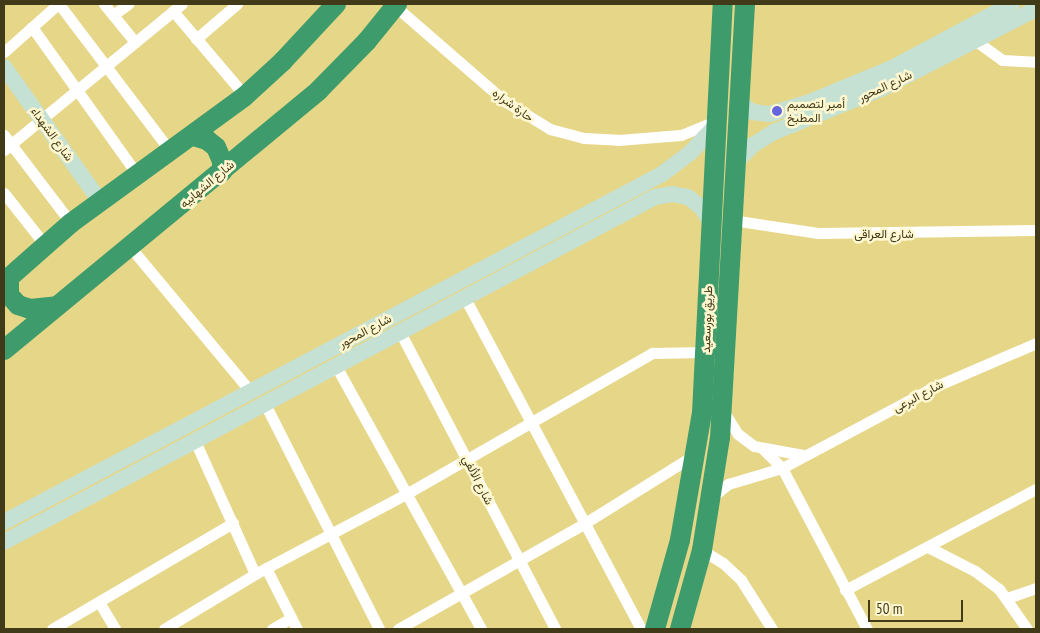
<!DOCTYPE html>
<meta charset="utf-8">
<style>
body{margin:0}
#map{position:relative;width:1040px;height:633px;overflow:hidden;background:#e6d687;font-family:"PT Sans Narrow",Vazirmatn,sans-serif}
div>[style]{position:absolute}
.street>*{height:11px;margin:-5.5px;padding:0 5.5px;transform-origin:5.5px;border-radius:5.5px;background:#fff}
.secondary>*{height:16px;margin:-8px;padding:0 8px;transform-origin:8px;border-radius:8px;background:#c5e1d3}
.highway>*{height:20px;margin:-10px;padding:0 10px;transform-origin:10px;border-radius:10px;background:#3e9c6c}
.dots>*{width:14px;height:14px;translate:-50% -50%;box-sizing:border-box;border:2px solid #fff7d0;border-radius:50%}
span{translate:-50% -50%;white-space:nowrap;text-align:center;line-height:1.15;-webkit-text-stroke:5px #fff7d0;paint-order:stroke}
.street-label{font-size:12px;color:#403a19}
.poi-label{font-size:12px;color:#403a19}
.left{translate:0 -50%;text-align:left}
.frame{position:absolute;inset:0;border:5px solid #403a19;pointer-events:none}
.scale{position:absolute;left:868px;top:600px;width:95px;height:22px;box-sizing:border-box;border:2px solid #403a19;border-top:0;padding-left:6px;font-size:15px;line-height:18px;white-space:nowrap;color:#403a19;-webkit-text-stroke:4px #fff7d0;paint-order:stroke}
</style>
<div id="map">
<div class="street">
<i style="left:59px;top:4px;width:184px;rotate:52.9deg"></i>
<i style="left:104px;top:4px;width:49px;rotate:50.8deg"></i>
<i style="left:395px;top:6px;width:147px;rotate:40.9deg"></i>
<i style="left:506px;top:102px;width:52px;rotate:31.5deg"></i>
<i style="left:550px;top:129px;width:35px;rotate:15deg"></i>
<i style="left:584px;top:138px;width:34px;rotate:3deg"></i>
<i style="left:618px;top:140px;width:63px;rotate:-4.5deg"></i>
<i style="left:681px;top:135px;width:35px;rotate:-22deg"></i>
<i style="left:173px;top:11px;width:111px;rotate:49.7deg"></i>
<i style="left:113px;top:15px;width:19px;rotate:-36deg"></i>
<i style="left:32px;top:27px;width:181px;rotate:54.5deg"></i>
<i style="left:196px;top:39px;width:54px;rotate:-40.5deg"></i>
<i style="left:976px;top:41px;width:32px;rotate:36deg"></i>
<i style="left:1002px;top:60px;width:34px;rotate:3deg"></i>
<i style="left:4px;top:52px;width:72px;rotate:-41.6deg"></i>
<i style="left:4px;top:135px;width:111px;rotate:52.7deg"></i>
<i style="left:4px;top:150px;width:230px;rotate:-39.4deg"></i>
<i style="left:4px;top:193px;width:66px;rotate:51.7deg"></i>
<i style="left:732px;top:220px;width:87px;rotate:8.6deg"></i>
<i style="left:818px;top:233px;width:218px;rotate:-0.8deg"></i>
<i style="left:131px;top:248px;width:187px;rotate:50.2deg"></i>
<i style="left:465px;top:298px;width:375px;rotate:62deg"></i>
<i style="left:400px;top:332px;width:335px;rotate:62.4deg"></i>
<i style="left:336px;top:366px;width:300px;rotate:61.1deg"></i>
<i style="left:265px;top:404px;width:252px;rotate:63.1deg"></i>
<i style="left:724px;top:412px;width:26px;rotate:58deg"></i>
<i style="left:738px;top:434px;width:20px;rotate:37deg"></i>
<i style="left:754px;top:446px;width:50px;rotate:10.4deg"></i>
<i style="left:195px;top:441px;width:146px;rotate:65.7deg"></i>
<i style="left:763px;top:449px;width:27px;rotate:45deg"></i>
<i style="left:782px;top:468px;width:182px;rotate:62.2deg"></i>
<i style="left:712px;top:497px;width:21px;rotate:-39deg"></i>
<i style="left:728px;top:484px;width:56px;rotate:-16.5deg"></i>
<i style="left:782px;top:468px;width:172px;rotate:-28.1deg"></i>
<i style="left:934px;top:387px;width:111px;rotate:-23.3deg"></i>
<i style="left:928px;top:547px;width:53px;rotate:27.1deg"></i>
<i style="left:975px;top:571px;width:30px;rotate:37deg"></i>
<i style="left:999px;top:589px;width:49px;rotate:55deg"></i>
<i style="left:702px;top:550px;width:25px;rotate:32deg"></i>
<i style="left:723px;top:563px;width:25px;rotate:43deg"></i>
<i style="left:741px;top:580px;width:58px;rotate:57.7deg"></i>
<i style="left:266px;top:568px;width:68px;rotate:63.1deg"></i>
<i style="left:845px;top:590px;width:216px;rotate:-27.9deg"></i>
<i style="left:1007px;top:598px;width:31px;rotate:-19deg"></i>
<i style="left:99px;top:602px;width:31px;rotate:59deg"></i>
<i style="left:52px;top:629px;width:210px;rotate:-30.4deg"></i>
<i style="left:164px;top:629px;width:106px;rotate:-31.1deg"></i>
<i style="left:255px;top:574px;width:171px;rotate:-27.9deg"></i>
<i style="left:406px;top:494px;width:284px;rotate:-29.8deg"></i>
<i style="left:652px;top:353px;width:54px;rotate:-1.1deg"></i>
<i style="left:272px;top:629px;width:22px;rotate:-30deg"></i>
<i style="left:398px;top:629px;width:215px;rotate:-29.5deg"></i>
<i style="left:585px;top:523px;width:131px;rotate:-31.9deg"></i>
</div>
<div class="secondary">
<i style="left:4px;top:67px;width:165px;rotate:54.4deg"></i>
<i style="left:739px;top:103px;width:17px;rotate:33deg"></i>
<i style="left:753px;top:112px;width:17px;rotate:7deg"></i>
<i style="left:770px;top:114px;width:42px;rotate:-16.7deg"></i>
<i style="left:810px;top:102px;width:89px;rotate:-22.5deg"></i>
<i style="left:892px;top:68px;width:136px;rotate:-28.1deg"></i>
<i style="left:735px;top:163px;width:25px;rotate:-45deg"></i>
<i style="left:753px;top:145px;width:25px;rotate:-32deg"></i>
<i style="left:774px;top:132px;width:115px;rotate:-21.9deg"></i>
<i style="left:881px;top:89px;width:174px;rotate:-27.3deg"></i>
<i style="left:4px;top:522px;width:744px;rotate:-27.87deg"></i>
<i style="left:662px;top:174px;width:36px;rotate:-37deg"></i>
<i style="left:691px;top:152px;width:37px;rotate:-47deg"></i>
<i style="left:4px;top:542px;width:737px;rotate:-27.92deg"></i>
<i style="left:655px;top:197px;width:17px;rotate:-10deg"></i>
<i style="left:672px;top:194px;width:16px;rotate:11deg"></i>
<i style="left:688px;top:197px;width:18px;rotate:38deg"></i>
<i style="left:702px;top:208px;width:17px;rotate:59deg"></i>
</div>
<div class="highway">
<i style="left:193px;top:136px;width:15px;rotate:16deg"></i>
<i style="left:207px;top:140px;width:11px;rotate:38deg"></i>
<i style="left:216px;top:147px;width:15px;rotate:67deg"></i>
<i style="left:222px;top:161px;width:11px;rotate:90deg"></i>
<i style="left:9px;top:278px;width:17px;rotate:90deg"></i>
<i style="left:9px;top:295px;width:13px;rotate:48deg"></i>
<i style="left:18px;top:305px;width:13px;rotate:18deg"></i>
<i style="left:30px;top:309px;width:27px;rotate:-6deg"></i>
<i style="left:4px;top:282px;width:89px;rotate:-41.4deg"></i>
<i style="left:71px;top:223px;width:215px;rotate:-36.1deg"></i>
<i style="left:245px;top:96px;width:52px;rotate:-42.6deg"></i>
<i style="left:283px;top:61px;width:78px;rotate:-47.1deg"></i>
<i style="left:4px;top:350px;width:408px;rotate:-39.5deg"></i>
<i style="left:319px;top:90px;width:69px;rotate:-45.6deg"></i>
<i style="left:367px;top:41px;width:48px;rotate:-51deg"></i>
<i style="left:655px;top:629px;width:92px;rotate:-74.3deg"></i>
<i style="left:680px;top:540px;width:129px;rotate:-80.2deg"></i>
<i style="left:702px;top:413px;width:410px;rotate:-87.1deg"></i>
<i style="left:680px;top:629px;width:82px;rotate:-74.4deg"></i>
<i style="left:702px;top:550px;width:113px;rotate:-80.9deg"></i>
<i style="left:720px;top:438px;width:435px;rotate:-86.7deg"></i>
</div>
<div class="dots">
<i style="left:777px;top:111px;background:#6366df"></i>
</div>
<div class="street-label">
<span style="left:885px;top:86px;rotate:-25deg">شارع المحور</span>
<span style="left:513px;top:105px;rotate:36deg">حارة شراره</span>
<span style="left:52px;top:134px;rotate:54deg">شارع الشهداء</span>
<span style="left:207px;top:184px;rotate:-40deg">شارع الشهابيه</span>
<span style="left:884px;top:234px">شارع العراقى</span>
<span style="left:707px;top:319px;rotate:-88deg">طريق بورسعيد</span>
<span style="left:365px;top:331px;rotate:-28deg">شارع المحور</span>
<span style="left:918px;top:396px;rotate:-28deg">شارع البرعى</span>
<span style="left:478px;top:480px;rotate:63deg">شارع الألفي</span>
</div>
<div class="poi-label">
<span class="left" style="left:787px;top:111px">أمير لتصميم<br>المطبخ</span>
</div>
<div class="frame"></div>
<div class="scale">50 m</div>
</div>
